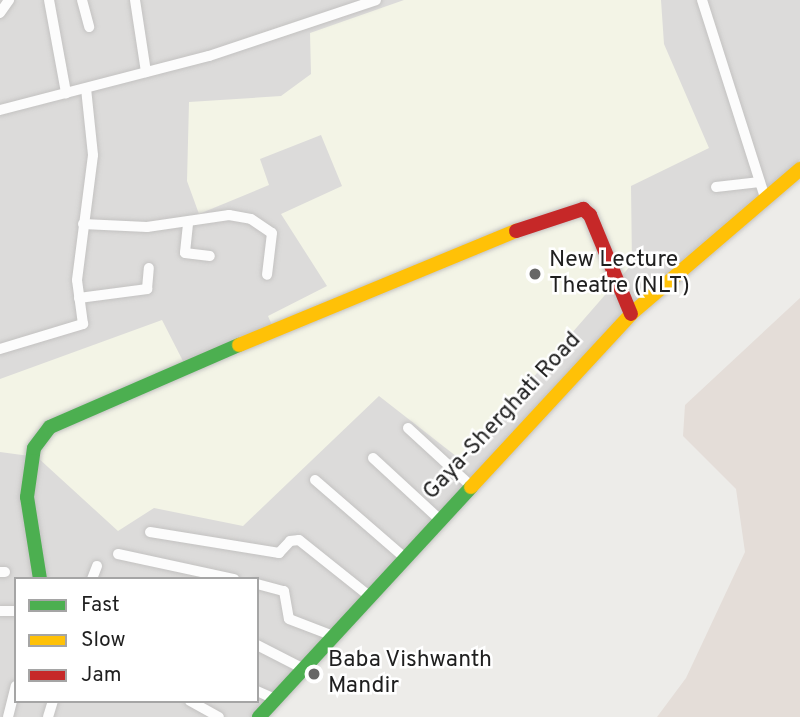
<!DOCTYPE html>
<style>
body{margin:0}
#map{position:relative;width:800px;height:717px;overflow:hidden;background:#edece9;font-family:Overpass,sans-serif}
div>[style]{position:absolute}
.residential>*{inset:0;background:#dcdbda}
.education>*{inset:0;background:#f3f4e6}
.military>*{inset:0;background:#e4ddd8}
.roads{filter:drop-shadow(0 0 2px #c3c2c1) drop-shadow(0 0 2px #c3c2c1)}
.street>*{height:10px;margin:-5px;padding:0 5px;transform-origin:5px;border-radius:5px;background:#fcfcfc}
.fast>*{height:14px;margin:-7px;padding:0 7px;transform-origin:7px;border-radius:7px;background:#4caf50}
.slow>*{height:14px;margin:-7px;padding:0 7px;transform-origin:7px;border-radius:7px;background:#ffc107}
.jam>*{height:14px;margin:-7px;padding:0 7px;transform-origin:7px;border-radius:7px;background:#c62828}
.dots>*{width:19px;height:19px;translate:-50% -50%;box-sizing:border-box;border:4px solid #fff;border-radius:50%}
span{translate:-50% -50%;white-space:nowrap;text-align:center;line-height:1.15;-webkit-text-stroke:5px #fff;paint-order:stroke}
.poi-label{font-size:23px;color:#1f1f1f}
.left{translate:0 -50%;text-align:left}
.street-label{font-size:23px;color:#1f1f1f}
.legend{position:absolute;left:14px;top:577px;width:245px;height:126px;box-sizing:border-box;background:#fff;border:2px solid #a5a5a5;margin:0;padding:9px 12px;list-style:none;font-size:21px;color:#1f1f1f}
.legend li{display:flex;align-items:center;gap:14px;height:35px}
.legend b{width:35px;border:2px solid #a5a5a5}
</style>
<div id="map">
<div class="residential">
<i style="clip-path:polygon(evenodd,0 0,800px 0,800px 160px,621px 315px,252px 717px,0 717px,0 0,16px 579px,257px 579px,257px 701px,16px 701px,16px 579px)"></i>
</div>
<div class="education">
<i style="clip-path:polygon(404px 0,661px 0,664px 44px,709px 148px,631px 186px,632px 264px,461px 460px,379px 396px,243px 526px,154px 508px,118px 531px,37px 457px,0 452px,0 379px,162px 320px,184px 363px,272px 325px,268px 316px,327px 286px,281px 214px,342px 186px,321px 135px,260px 159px,269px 185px,199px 214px,187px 181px,189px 102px,281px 96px,311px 74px,310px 33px)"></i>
</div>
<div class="military">
<i style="clip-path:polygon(800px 298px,800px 717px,657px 717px,686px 678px,745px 552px,736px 489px,683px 436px,685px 405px)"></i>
</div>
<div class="roads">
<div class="street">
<i style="left:49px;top:0;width:95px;rotate:79.6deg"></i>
<i style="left:82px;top:0;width:28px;rotate:75deg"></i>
<i style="left:135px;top:0;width:73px;rotate:81.3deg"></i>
<i style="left:702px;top:0;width:208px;rotate:72.3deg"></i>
<i style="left:0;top:13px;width:16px;rotate:-55deg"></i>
<i style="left:0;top:110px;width:216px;rotate:-14.5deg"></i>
<i style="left:209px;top:56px;width:176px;rotate:-18.5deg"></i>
<i style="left:716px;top:187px;width:44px;rotate:-6.5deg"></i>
<i style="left:83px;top:224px;width:64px;rotate:2.7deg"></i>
<i style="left:147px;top:227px;width:83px;rotate:-8.3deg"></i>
<i style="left:229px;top:215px;width:22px;rotate:10deg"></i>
<i style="left:251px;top:219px;width:25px;rotate:34deg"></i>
<i style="left:272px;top:233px;width:42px;rotate:96.8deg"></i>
<i style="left:188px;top:224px;width:29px;rotate:96deg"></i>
<i style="left:185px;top:253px;width:25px;rotate:7deg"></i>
<i style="left:79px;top:298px;width:69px;rotate:-7.5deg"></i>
<i style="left:147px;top:289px;width:21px;rotate:-85deg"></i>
<i style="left:0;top:349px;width:87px;rotate:-16.8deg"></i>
<i style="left:83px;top:324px;width:44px;rotate:-97.8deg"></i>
<i style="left:77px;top:280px;width:126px;rotate:-82.7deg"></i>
<i style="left:93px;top:155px;width:67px;rotate:-96deg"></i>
<i style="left:408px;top:428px;width:84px;rotate:42.6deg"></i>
<i style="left:373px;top:458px;width:90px;rotate:42.7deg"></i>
<i style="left:315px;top:480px;width:118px;rotate:40.9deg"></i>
<i style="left:150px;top:532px;width:131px;rotate:9.2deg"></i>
<i style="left:279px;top:553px;width:16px;rotate:-47deg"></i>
<i style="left:290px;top:541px;width:9px;rotate:-6deg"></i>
<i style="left:299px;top:540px;width:88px;rotate:38.6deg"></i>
<i style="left:118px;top:554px;width:119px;rotate:12.2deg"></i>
<i style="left:0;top:572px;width:5px"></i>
<i style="left:92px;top:579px;width:14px;rotate:-69deg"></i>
<i style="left:257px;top:584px;width:28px;rotate:15deg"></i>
<i style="left:284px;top:591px;width:28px;rotate:80deg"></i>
<i style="left:289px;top:619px;width:45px;rotate:20.9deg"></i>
<i style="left:0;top:611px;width:16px"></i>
<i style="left:257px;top:645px;width:51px;rotate:27.1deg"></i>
<i style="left:257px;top:691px;width:20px;rotate:24deg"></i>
<i style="left:190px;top:701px;width:33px;rotate:29deg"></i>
<i style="left:8px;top:717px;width:32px;rotate:-76deg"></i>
<i style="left:48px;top:717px;width:17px;rotate:-73deg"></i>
</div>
<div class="fast">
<i style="left:40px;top:579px;width:83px;rotate:-99deg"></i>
<i style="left:27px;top:497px;width:49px;rotate:-81.9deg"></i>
<i style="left:34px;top:448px;width:26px;rotate:-53deg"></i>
<i style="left:50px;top:427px;width:206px;rotate:-23.5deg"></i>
<i style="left:259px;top:717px;width:313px;rotate:-47.3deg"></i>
</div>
<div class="slow">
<i style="left:239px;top:345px;width:300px;rotate:-22.4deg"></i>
<i style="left:471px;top:487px;width:236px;rotate:-47.2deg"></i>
<i style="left:631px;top:314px;width:223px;rotate:-40.6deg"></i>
</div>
<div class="jam">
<i style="left:516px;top:231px;width:71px;rotate:-18.2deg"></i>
<i style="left:583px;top:209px;width:9px;rotate:41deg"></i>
<i style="left:590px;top:215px;width:107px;rotate:67.5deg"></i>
</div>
</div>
<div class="dots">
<i style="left:535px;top:274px;background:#676766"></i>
<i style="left:314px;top:674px;background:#676766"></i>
</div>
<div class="poi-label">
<span class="left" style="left:549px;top:274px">New Lecture<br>Theatre (NLT)</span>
<span class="left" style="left:328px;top:674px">Baba Vishwanth<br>Mandir</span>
</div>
<div class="street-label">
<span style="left:503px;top:417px;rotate:-47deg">Gaya-Sherghati Road</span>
</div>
<ul class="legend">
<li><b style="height:9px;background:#4caf50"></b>Fast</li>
<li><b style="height:9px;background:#ffc107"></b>Slow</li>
<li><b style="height:9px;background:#c62828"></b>Jam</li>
</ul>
</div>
